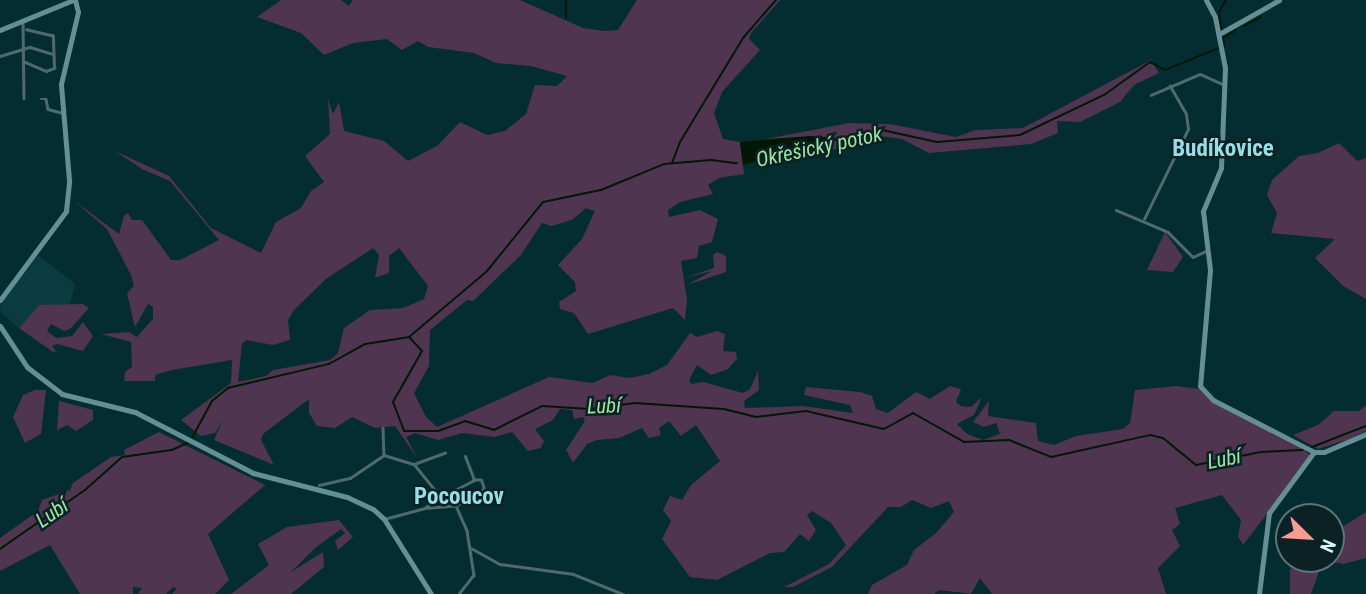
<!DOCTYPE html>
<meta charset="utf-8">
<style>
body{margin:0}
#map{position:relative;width:1366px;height:594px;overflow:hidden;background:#042d31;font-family:"Roboto Condensed",sans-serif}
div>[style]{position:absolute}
.built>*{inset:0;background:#0a3b40}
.green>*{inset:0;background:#4f3550}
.water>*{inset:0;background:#021804}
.stream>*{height:2px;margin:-1px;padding:0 1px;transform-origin:1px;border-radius:1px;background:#021804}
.street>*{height:2.5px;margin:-1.25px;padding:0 1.25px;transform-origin:1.25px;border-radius:1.25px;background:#4e6a6d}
.secondary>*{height:5px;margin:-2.5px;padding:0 2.5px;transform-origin:2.5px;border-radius:2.5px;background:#638f95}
span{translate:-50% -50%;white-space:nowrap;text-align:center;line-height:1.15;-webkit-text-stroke:5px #0b2124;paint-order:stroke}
.water-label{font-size:21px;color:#9de3a0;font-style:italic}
.quarter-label{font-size:23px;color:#97dee7;font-weight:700}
.north{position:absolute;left:1275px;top:503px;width:70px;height:70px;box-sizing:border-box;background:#0b2124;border:2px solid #5b767a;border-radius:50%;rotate:114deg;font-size:19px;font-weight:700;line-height:28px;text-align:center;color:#d4f6fa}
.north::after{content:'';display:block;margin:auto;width:24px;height:32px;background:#f59c94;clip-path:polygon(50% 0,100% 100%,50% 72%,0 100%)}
</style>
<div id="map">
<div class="built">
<i style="clip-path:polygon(38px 255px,75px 284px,70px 305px,39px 305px,19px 328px,1px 313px,0 305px)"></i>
</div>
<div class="green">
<i style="clip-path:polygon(evenodd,281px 0,341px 0,349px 6px,353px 0,520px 0,583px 28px,605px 31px,618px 30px,637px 0,780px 0,751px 33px,749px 39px,760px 50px,722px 92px,714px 113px,723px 139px,740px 142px,744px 174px,719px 178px,708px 185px,713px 194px,680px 202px,668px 210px,669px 217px,700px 210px,718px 219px,712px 242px,699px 246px,697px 258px,681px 261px,687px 300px,685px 320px,673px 308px,588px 334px,574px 313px,560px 309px,559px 302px,576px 291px,575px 282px,558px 265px,582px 239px,595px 211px,586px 208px,572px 220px,551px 226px,542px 223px,521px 255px,473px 301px,467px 300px,430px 330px,429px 366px,414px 393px,426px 417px,437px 427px,549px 377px,593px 383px,610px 375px,629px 378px,649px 374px,667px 365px,690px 333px,697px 337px,717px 331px,725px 334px,723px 351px,736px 352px,737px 359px,728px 369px,711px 375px,697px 365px,689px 380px,691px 384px,703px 382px,743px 393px,750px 389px,758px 371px,759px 390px,744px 401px,745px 408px,803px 406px,853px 413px,850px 405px,804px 395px,806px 387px,860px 392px,872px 396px,876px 409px,888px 413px,916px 392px,930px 399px,950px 386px,961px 389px,956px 402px,961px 406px,971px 407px,982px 397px,974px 415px,957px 424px,967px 434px,983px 440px,1000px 434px,996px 423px,984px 427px,973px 422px,989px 401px,988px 416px,1036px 423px,1038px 441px,1054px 445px,1076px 436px,1123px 429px,1130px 423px,1135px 390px,1176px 386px,1199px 389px,1214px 403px,1297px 444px,1310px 455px,1308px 460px,1243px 545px,1238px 536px,1241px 520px,1222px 495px,1175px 508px,1180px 524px,1172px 530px,1180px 546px,1158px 568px,1166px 594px,992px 594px,980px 578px,971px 594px,939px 590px,934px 594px,868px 594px,872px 585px,907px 565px,914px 550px,936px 533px,954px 512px,949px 501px,931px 508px,912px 500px,901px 507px,888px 507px,832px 567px,793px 587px,784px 587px,829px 564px,846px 545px,831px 523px,812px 511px,807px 515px,816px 530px,809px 541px,800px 534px,784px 552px,770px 553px,717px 580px,690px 577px,662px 539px,671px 521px,663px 510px,670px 496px,682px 500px,691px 485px,720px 461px,696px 425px,681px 436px,669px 421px,659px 428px,661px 435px,649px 438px,642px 428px,619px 438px,597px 440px,587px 444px,573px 463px,566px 450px,585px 421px,583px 417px,574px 419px,572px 410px,560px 409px,553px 420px,535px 429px,544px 441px,541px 448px,528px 451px,512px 432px,495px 437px,462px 433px,438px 440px,415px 433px,406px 437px,418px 459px,395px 426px,375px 428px,352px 417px,335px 428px,317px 426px,309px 413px,309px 399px,263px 434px,261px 440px,274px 465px,214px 440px,223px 419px,215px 433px,201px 436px,181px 420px,231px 383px,232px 360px,172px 370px,155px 375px,155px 381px,124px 381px,125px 372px,132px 367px,131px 342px,101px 334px,129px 332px,137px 337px,153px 319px,153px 307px,148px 304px,135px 327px,127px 293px,134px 286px,131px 275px,107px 229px,73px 200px,119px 234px,124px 216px,128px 213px,132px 220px,142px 220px,171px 260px,180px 260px,219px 240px,170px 181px,142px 169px,115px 151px,169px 176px,211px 228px,261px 253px,276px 222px,301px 208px,311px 191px,324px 182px,305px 156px,330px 134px,328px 99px,333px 114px,339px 102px,344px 131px,384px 141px,408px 161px,437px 146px,460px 122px,487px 135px,505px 131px,526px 114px,535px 85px,557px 86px,567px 76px,531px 66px,496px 63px,474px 53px,428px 47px,418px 41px,402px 50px,387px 39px,353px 43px,324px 55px,301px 33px,257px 17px,281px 0,373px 248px,379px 255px,375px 278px,389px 273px,389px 256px,399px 248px,428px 286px,424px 299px,403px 308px,370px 310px,344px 328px,338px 353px,330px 360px,273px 370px,266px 376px,238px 382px,242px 344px,246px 340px,273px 345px,290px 340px,288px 320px,294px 310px,326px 279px,373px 248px)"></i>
<i style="clip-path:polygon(1151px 60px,1159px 73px,1134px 85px,1120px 102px,1080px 122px,1057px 121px,1058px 133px,1031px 144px,929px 153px,902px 139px,880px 136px,811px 156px,803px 153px,824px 145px,822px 136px,766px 139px,849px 123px,890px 124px,956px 137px,976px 130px,1023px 128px)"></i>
<i style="clip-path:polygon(1339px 143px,1357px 161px,1366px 158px,1366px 299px,1343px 286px,1315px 258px,1335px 239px,1271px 233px,1277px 213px,1267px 195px,1272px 180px,1299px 156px,1318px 153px)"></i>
<i style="clip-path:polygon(1165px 232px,1183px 257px,1173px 272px,1147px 270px)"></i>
<i style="clip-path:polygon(717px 252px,726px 256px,726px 272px,687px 285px,712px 271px,684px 278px,714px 268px,713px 255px)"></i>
<i style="clip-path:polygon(83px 304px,89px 308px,70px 329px,64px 331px,51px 324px,47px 331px,56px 338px,72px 336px,83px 322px,93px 336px,83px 351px,57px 344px,52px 346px,56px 351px,53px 352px,19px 328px,39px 305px)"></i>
<i style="clip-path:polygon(35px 390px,46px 390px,41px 434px,25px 443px,13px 417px,23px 395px)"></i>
<i style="clip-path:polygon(59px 401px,93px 410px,93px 420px,76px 431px,67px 425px,57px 430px)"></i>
<i style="clip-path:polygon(1366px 405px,1366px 431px,1350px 439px,1318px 449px,1293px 435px,1318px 425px,1334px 411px,1359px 411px)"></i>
<i style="clip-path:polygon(159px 432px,265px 485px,208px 534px,229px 580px,215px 594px,172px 594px,177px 588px,173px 587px,166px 594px,138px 594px,142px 588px,133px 587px,133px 594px,80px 594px,50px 545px,0 571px,0 538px,38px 511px,42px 500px,70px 490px,73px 483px,111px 457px,125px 455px,124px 450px)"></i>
<i style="clip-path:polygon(1366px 512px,1366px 558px,1343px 564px,1323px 560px,1311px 594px,1290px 594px,1290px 570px,1301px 559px,1331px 559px,1331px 534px)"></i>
<i style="clip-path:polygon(339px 520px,353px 537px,338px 550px,335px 541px,345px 533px,341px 529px,315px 548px,291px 572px,323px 552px,324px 567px,291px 594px,231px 594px,269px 565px,258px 544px,287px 527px)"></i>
</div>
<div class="water">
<i style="clip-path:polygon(809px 136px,826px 137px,828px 141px,743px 165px,740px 142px)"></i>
</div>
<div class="stream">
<i style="left:1219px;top:12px;width:14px;rotate:-60deg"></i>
<i style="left:1219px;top:15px;width:23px;rotate:80deg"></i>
<i style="left:566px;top:18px;width:18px;rotate:-90deg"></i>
<i style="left:1244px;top:26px;width:19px;rotate:-28deg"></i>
<i style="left:1224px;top:46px;width:8px;rotate:-97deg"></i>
<i style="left:1223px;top:38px;width:15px;rotate:-32deg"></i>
<i style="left:829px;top:141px;width:54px;rotate:-11.7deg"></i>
<i style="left:882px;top:130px;width:56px;rotate:12.3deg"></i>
<i style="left:937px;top:142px;width:83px;rotate:-4.8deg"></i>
<i style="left:1020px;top:135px;width:93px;rotate:-25.5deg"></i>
<i style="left:1104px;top:95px;width:57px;rotate:-35.7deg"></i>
<i style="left:1150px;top:62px;width:17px;rotate:28deg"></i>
<i style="left:1165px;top:70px;width:58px;rotate:-22.2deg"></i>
<i style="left:672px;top:163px;width:22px;rotate:-69deg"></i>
<i style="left:680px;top:142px;width:122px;rotate:-58.8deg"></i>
<i style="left:743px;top:38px;width:50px;rotate:-49deg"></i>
<i style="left:409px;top:337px;width:102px;rotate:-40.2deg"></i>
<i style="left:487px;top:271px;width:89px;rotate:-50.9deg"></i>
<i style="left:543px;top:202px;width:59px;rotate:-11.7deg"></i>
<i style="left:601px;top:190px;width:68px;rotate:-22.4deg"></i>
<i style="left:664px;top:164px;width:47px;rotate:-4.9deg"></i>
<i style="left:711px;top:160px;width:26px;rotate:7deg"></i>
<i style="left:192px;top:438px;width:42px;rotate:-61.6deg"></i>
<i style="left:212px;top:401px;width:21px;rotate:-39deg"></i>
<i style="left:228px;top:388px;width:104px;rotate:-13.4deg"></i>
<i style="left:329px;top:364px;width:41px;rotate:-29.1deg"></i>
<i style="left:365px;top:344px;width:45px;rotate:-9deg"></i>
<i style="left:409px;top:337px;width:19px;rotate:47deg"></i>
<i style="left:422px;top:351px;width:59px;rotate:119.6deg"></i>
<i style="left:393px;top:402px;width:31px;rotate:69deg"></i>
<i style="left:404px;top:431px;width:34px"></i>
<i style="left:438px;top:431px;width:29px;rotate:-20deg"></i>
<i style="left:465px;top:421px;width:30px;rotate:17deg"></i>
<i style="left:494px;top:430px;width:54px;rotate:-26.6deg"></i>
<i style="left:542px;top:406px;width:48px;rotate:3.6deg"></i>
<i style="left:590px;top:409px;width:45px;rotate:-7.6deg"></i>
<i style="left:635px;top:403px;width:89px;rotate:3.9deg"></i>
<i style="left:724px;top:409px;width:33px;rotate:14deg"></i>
<i style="left:756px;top:417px;width:50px;rotate:-6.8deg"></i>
<i style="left:806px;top:411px;width:80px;rotate:13deg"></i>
<i style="left:884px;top:429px;width:33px;rotate:-29deg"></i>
<i style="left:913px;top:413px;width:59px;rotate:29.6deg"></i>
<i style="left:964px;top:442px;width:45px;rotate:-2.5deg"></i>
<i style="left:1009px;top:440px;width:45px;rotate:22deg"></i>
<i style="left:1051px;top:457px;width:101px;rotate:-12.5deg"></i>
<i style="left:1150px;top:435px;width:13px;rotate:13deg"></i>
<i style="left:1163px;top:438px;width:43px;rotate:39.3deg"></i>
<i style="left:1196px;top:465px;width:66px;rotate:-11.3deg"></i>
<i style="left:1261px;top:452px;width:42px;rotate:-2.7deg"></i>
<i style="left:1312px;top:447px;width:58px;rotate:-21.3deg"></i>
<i style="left:0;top:549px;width:103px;rotate:-34.8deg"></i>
<i style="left:85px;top:490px;width:50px;rotate:-41.7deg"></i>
<i style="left:122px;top:457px;width:50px;rotate:-8deg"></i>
<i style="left:172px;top:450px;width:19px;rotate:-25deg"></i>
</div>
<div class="street">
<i style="left:23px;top:20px;width:78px;rotate:89.3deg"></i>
<i style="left:0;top:56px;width:31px;rotate:-17deg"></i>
<i style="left:30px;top:47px;width:24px;rotate:17deg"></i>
<i style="left:25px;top:62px;width:23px;rotate:23deg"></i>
<i style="left:46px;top:71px;width:9px;rotate:-21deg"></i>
<i style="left:54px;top:68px;width:32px;rotate:-92deg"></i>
<i style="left:53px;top:36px;width:27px;rotate:-167deg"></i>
<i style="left:1151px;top:95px;width:53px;rotate:-23.2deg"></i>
<i style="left:1200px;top:74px;width:27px;rotate:24deg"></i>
<i style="left:41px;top:99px;width:5px"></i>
<i style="left:46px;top:99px;width:10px;rotate:79deg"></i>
<i style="left:48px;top:109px;width:16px;rotate:15deg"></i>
<i style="left:1116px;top:210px;width:56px;rotate:22.9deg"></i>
<i style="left:1168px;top:232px;width:35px;rotate:45deg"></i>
<i style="left:1193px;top:257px;width:14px;rotate:-25deg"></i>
<i style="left:1144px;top:219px;width:100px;rotate:-63.9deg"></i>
<i style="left:1188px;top:129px;width:15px;rotate:-98deg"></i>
<i style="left:1186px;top:114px;width:32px;rotate:-120deg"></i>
<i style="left:383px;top:428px;width:27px;rotate:88deg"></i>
<i style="left:414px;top:464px;width:33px;rotate:-20deg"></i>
<i style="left:319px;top:485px;width:32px;rotate:-13deg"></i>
<i style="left:350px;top:478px;width:41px;rotate:-34.1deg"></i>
<i style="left:384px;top:455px;width:31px;rotate:17deg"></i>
<i style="left:414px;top:464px;width:41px;rotate:50.9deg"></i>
<i style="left:440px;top:496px;width:13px;rotate:13deg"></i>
<i style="left:453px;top:499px;width:35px;rotate:66deg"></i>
<i style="left:467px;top:531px;width:45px;rotate:81deg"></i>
<i style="left:474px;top:575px;width:24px;rotate:128deg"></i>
<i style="left:445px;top:495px;width:33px;rotate:-27deg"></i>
<i style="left:474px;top:480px;width:25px;rotate:-111deg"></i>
<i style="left:425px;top:508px;width:32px;rotate:-5deg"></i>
<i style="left:457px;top:505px;width:31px;rotate:-31deg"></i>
<i style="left:484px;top:489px;width:9px;rotate:-108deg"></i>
<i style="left:481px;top:480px;width:7px;rotate:180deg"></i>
<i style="left:384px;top:519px;width:42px;rotate:-15deg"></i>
<i style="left:425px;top:508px;width:19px;rotate:-39deg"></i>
<i style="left:471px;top:548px;width:33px;rotate:29deg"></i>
<i style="left:500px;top:564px;width:74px;rotate:7.8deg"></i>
<i style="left:573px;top:574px;width:54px;rotate:21.8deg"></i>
</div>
<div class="secondary">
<i style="left:1206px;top:0;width:19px;rotate:62deg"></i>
<i style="left:1215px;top:17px;width:52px;rotate:78.9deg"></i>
<i style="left:1225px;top:68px;width:100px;rotate:92.3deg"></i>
<i style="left:1221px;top:168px;width:47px;rotate:112.7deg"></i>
<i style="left:1203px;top:211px;width:59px;rotate:83.2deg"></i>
<i style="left:1210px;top:270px;width:116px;rotate:94.9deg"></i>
<i style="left:1200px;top:386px;width:19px;rotate:47deg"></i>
<i style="left:1213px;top:400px;width:114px;rotate:27.2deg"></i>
<i style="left:1314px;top:452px;width:10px"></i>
<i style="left:1324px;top:452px;width:46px;rotate:-23.2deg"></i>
<i style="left:0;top:30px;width:79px;rotate:-22.3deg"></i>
<i style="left:1219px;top:34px;width:69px;rotate:-29.5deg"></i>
<i style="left:0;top:300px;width:111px;rotate:-53.4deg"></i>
<i style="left:66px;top:211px;width:31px;rotate:-84deg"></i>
<i style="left:69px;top:180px;width:96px;rotate:-94.8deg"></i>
<i style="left:61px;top:84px;width:74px;rotate:-76.7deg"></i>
<i style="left:78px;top:12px;width:12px;rotate:-104deg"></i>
<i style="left:0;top:326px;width:49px;rotate:56.6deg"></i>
<i style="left:27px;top:367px;width:44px;rotate:37.6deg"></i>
<i style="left:62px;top:394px;width:75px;rotate:13.9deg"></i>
<i style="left:135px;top:412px;width:133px;rotate:27.3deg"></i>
<i style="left:253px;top:473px;width:97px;rotate:14.3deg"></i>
<i style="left:347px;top:497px;width:29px;rotate:25deg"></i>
<i style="left:373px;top:509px;width:15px;rotate:42deg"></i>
<i style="left:384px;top:519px;width:89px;rotate:57.9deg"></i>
<i style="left:1259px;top:594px;width:82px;rotate:-83deg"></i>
<i style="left:1269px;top:513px;width:76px;rotate:-53.6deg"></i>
</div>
<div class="water-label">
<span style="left:819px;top:147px;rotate:-12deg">Okřešický potok</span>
<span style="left:604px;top:406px;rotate:-2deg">Lubí</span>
<span style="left:1224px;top:459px;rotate:-11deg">Lubí</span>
<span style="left:52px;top:513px;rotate:-35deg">Lubí</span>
</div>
<div class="quarter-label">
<span style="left:1223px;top:149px">Budíkovice</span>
<span style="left:459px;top:497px">Pocoucov</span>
</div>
<div class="north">N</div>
</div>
